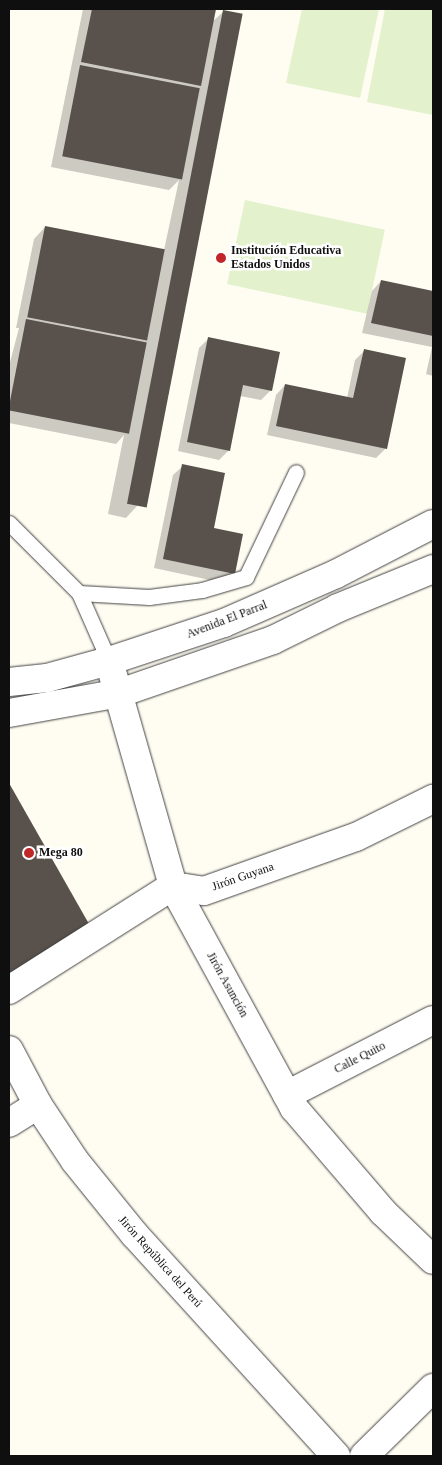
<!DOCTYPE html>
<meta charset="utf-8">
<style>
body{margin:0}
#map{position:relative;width:442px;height:1465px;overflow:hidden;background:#fffdf2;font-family:Georgia,serif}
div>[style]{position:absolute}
.pitch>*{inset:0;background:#e3f1cd;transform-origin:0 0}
.shadow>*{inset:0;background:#0003}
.building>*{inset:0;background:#58514c;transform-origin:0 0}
.roads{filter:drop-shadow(0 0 1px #424242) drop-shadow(0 0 1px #424242)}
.service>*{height:15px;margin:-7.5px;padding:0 7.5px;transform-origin:7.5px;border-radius:7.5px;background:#fff}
.minor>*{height:28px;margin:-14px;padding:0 14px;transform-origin:14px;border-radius:14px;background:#fff}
.tertiary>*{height:28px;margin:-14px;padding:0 14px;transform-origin:14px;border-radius:14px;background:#fff}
.dots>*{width:14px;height:14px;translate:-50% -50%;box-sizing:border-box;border:2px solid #fff;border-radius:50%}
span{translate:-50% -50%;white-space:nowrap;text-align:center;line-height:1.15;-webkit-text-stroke:5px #fff;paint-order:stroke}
.poi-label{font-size:12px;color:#0f0f0f;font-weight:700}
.left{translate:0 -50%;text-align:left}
.street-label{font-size:12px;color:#0f0f0f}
.frame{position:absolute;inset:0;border:10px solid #0f0f0f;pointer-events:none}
</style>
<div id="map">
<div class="pitch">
<i style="clip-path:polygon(302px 9px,379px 9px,360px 98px,286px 83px)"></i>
<i style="clip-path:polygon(385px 9px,433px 9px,433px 115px,367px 102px)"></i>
<i style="left:245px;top:200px;width:143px;height:86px;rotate:12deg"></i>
</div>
<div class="shadow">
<i style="clip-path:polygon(83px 9px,215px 9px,212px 22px,224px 11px,137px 506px,126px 518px,108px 514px,124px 435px,116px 444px,9px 423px,9px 366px,19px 328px,16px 328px,34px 239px,45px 227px,164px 250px,179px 180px,169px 190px,51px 167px)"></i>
<i style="clip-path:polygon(381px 281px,433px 292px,433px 376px,426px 374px,432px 347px,362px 333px,372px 291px)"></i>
<i style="clip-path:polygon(209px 338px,271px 390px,261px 400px,240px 396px,229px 450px,219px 460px,178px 451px,199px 348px)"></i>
<i style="clip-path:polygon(364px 351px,386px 448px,376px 458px,267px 435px,276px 395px,285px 385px,347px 398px,355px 360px)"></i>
<i style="clip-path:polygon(183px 466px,234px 573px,224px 583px,154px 568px,173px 475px)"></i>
<i style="clip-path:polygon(9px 786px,88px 923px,9px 979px)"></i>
</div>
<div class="building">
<i style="clip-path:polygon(92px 9px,216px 9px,201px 86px,81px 62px)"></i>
<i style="left:223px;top:10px;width:20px;height:503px;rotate:11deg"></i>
<i style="left:80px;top:65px;width:122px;height:93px;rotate:11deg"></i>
<i style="left:45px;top:226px;width:122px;height:93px;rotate:11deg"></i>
<i style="clip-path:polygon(381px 280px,433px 291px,433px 336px,371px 323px)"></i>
<i style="left:26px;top:319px;width:123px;height:93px;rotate:11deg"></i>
<i style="clip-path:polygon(208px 337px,280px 352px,272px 391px,243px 385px,230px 451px,187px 442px)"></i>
<i style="clip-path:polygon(364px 349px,406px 358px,387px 449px,276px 426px,285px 384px,353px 398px)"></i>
<i style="clip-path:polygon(182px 464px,225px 473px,214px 528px,243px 534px,235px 574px,163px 559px)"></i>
<i style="clip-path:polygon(9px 783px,89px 924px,9px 977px)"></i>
</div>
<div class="roads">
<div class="service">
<i style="left:9px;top:523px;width:99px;rotate:45deg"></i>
<i style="left:79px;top:593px;width:74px;rotate:66.2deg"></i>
<i style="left:79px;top:593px;width:70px;rotate:3.3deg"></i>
<i style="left:149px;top:597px;width:53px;rotate:-7.5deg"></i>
<i style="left:202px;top:590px;width:46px;rotate:-16.5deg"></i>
<i style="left:246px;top:577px;width:116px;rotate:-64.5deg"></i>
</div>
<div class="minor">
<i style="left:109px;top:661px;width:234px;rotate:74.1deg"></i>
<i style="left:173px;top:886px;width:253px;rotate:61.4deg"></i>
<i style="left:294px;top:1108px;width:137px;rotate:49.4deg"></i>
<i style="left:383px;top:1212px;width:69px;rotate:43.8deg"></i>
<i style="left:9px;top:990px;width:194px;rotate:-32.4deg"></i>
<i style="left:173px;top:886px;width:31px;rotate:9deg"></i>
<i style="left:204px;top:891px;width:161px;rotate:-19.6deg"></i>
<i style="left:356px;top:837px;width:86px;rotate:-26.3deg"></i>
<i style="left:9px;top:1050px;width:62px;rotate:62.2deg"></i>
<i style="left:38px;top:1105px;width:67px;rotate:56.5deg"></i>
<i style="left:75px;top:1161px;width:95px;rotate:51deg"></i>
<i style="left:135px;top:1235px;width:299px;rotate:47.7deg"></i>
<i style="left:287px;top:1095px;width:164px;rotate:-27.2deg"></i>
<i style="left:9px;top:1123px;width:34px;rotate:-32deg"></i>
<i style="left:364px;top:1456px;width:97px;rotate:-44.6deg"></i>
</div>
<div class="tertiary">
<i style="left:9px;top:682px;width:38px;rotate:-6deg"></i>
<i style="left:47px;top:678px;width:64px;rotate:-15.3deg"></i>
<i style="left:109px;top:661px;width:121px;rotate:-18.3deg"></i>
<i style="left:224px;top:623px;width:122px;rotate:-23.6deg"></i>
<i style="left:336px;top:574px;width:109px;rotate:-27.3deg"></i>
<i style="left:9px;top:713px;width:113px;rotate:-10.2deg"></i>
<i style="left:120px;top:693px;width:162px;rotate:-19.1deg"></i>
<i style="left:273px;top:640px;width:72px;rotate:-26.2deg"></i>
<i style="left:338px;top:608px;width:103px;rotate:-22.3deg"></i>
</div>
</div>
<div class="dots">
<i style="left:221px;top:258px;background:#c12628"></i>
<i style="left:29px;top:853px;background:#c12628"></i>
</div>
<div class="poi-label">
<span class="left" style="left:231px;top:258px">Institución Educativa<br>Estados Unidos</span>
<span class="left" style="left:39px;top:853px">Mega 80</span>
</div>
<div class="street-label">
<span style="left:227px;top:620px;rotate:-21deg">Avenida El Parral</span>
<span style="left:243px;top:877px;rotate:-19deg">Jirón Guyana</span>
<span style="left:227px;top:985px;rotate:61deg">Jirón Asunción</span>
<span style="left:360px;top:1058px;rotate:-27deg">Calle Quito</span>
<span style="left:160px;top:1262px;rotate:48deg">Jirón República del Perú</span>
</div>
<div class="frame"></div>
</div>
